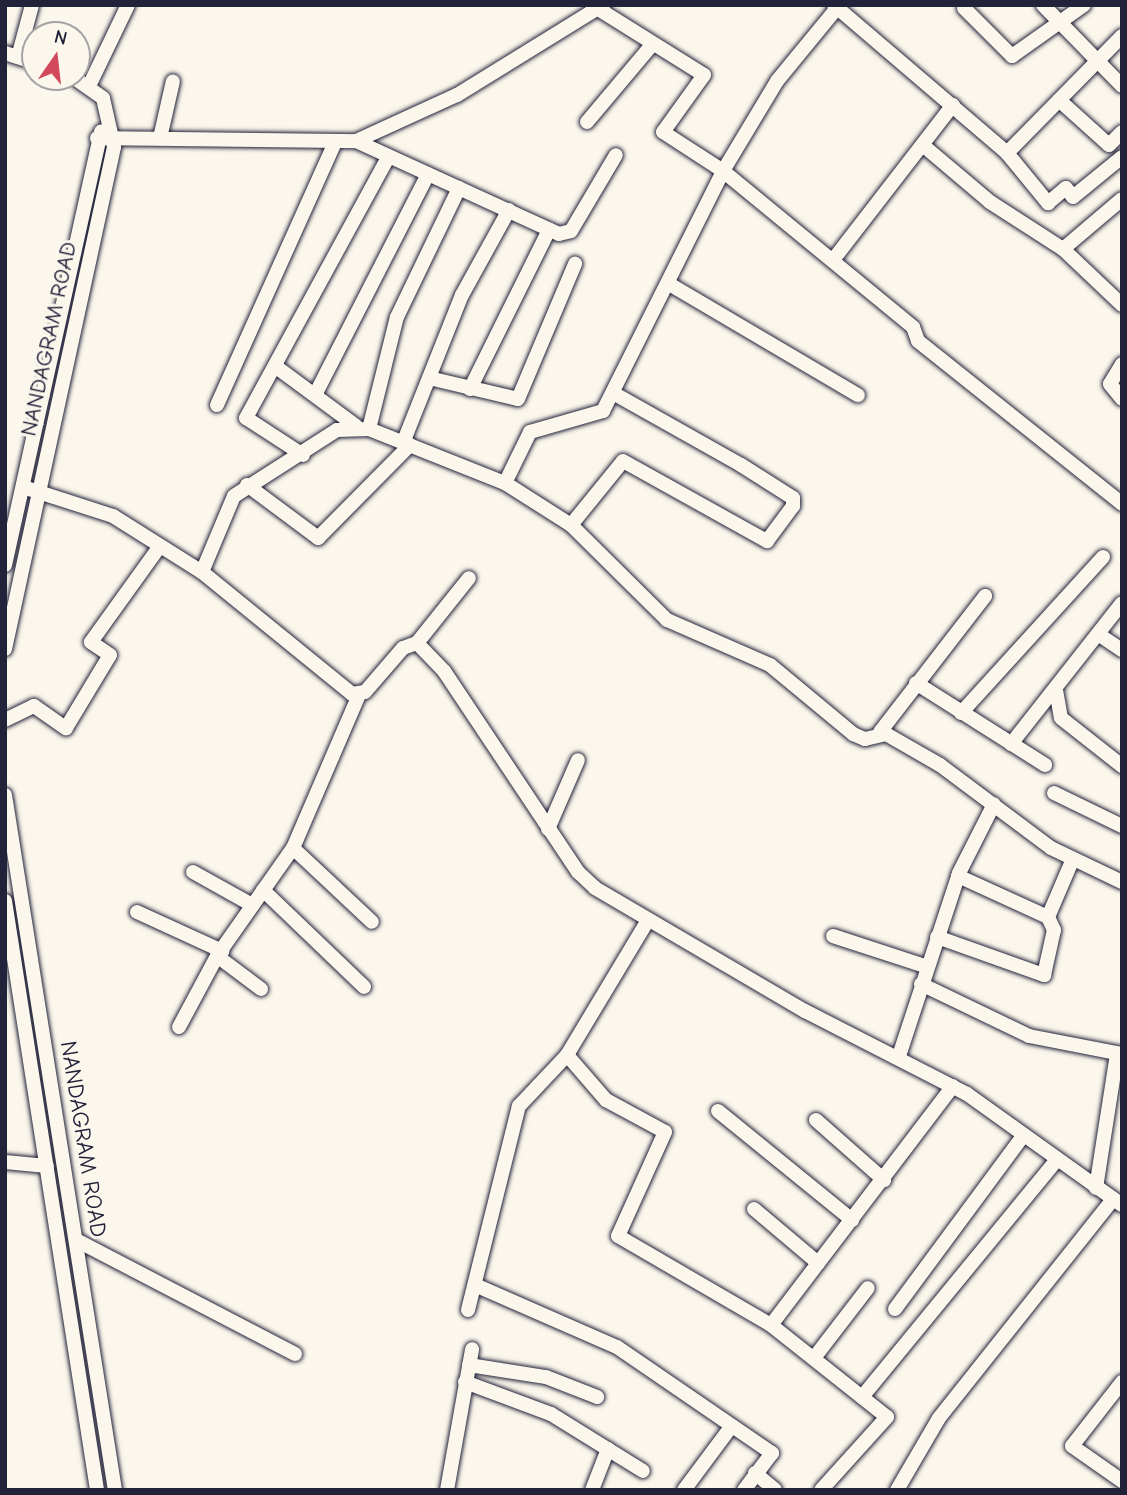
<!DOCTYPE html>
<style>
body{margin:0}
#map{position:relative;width:1127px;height:1495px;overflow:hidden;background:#fbf7ec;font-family:"Comic Neue",sans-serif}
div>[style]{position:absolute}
.roads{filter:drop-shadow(0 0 2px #22223b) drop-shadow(0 0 2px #22223b)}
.minor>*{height:14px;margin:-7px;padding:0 7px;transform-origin:7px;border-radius:7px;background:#fbf7ec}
span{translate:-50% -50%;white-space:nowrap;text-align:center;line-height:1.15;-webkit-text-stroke:6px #fbf7ec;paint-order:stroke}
.street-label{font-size:23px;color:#22223b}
.frame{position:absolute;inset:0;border:7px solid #22223b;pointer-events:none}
.north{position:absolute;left:21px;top:21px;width:70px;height:70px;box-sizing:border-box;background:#fbf7ec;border:2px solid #a4a2a5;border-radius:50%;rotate:14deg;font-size:19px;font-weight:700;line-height:28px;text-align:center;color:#22223b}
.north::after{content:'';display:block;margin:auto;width:24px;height:32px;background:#d1495b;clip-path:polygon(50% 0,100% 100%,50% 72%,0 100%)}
</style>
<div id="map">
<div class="roads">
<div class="minor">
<i style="left:592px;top:5px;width:132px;rotate:32deg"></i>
<i style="left:704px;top:75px;width:70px;rotate:125.7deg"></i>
<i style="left:663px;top:132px;width:72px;rotate:33deg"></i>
<i style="left:723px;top:171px;width:246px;rotate:39.4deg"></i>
<i style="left:913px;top:327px;width:15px;rotate:70deg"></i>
<i style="left:918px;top:341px;width:261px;rotate:38.6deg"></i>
<i style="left:834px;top:5px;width:228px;rotate:40.5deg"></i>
<i style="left:1007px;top:153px;width:65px;rotate:50.6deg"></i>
<i style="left:1048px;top:203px;width:23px;rotate:-40deg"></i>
<i style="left:1066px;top:188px;width:11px;rotate:52deg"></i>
<i style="left:1073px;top:197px;width:63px;rotate:-39.2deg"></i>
<i style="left:1043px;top:5px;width:113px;rotate:45.7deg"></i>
<i style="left:964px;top:8px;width:68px;rotate:45deg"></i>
<i style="left:1012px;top:56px;width:88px;rotate:-35.3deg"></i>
<i style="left:5px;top:53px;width:32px;rotate:18deg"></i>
<i style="left:18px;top:57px;width:54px;rotate:-74.9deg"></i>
<i style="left:89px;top:86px;width:90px;rotate:-64.3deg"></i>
<i style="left:1059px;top:100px;width:67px;rotate:42deg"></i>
<i style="left:1109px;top:145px;width:18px;rotate:-45deg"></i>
<i style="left:587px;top:122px;width:99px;rotate:-49.9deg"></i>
<i style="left:97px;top:138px;width:259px;rotate:0.7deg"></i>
<i style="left:356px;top:141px;width:111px;rotate:-24.5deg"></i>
<i style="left:457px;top:95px;width:172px;rotate:-31.7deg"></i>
<i style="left:160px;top:138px;width:58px;rotate:-77.2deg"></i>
<i style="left:356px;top:141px;width:223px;rotate:24.6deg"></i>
<i style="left:559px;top:234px;width:12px;rotate:-14deg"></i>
<i style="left:571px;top:231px;width:88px;rotate:-59.4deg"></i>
<i style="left:925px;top:147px;width:85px;rotate:40.2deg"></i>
<i style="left:990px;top:202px;width:87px;rotate:32.8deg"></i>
<i style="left:1063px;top:249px;width:81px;rotate:43.5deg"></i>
<i style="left:1007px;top:153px;width:164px;rotate:-45.5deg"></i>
<i style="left:1063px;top:249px;width:77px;rotate:-40.3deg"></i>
<i style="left:833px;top:260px;width:196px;rotate:-52.3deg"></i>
<i style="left:671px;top:285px;width:217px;rotate:30.5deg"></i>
<i style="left:1122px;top:364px;width:23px;rotate:121deg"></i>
<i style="left:1110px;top:384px;width:19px;rotate:51deg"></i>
<i style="left:275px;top:366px;width:101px;rotate:36.5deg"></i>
<i style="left:429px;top:378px;width:91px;rotate:13.3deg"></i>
<i style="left:518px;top:399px;width:147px;rotate:-67.1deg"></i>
<i style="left:470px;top:389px;width:178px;rotate:-63.6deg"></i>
<i style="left:315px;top:395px;width:248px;rotate:-62.9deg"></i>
<i style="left:217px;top:405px;width:287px;rotate:-65.8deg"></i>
<i style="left:369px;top:429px;width:115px;rotate:-76deg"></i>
<i style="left:397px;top:317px;width:143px;rotate:-64.3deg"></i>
<i style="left:403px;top:443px;width:159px;rotate:-68.3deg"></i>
<i style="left:462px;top:295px;width:97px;rotate:-61.1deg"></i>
<i style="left:303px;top:455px;width:68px;rotate:-147deg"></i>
<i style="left:246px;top:418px;width:298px;rotate:-61.4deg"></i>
<i style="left:505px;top:483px;width:57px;rotate:-63.9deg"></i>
<i style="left:530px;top:432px;width:76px;rotate:-16deg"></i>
<i style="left:603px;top:411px;width:268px;rotate:-63.4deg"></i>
<i style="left:723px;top:171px;width:105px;rotate:-59deg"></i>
<i style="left:777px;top:81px;width:94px;rotate:-50.6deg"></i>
<i style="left:247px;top:485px;width:89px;rotate:36.7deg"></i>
<i style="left:318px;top:538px;width:131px;rotate:-45.3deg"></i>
<i style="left:23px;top:487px;width:95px;rotate:17.9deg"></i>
<i style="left:113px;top:516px;width:105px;rotate:32.2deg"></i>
<i style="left:202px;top:572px;width:193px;rotate:39.1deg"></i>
<i style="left:352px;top:694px;width:13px;rotate:-9deg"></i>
<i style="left:365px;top:692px;width:58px;rotate:-49.2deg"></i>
<i style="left:403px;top:648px;width:15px;rotate:-20deg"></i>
<i style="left:417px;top:643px;width:39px;rotate:46deg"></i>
<i style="left:444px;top:671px;width:242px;rotate:56.3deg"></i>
<i style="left:578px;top:872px;width:23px;rotate:43deg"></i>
<i style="left:595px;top:888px;width:243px;rotate:30.4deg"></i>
<i style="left:805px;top:1011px;width:182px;rotate:27.1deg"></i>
<i style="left:967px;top:1094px;width:191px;rotate:35.6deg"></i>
<i style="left:571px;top:525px;width:82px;rotate:-50.9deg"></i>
<i style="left:623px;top:461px;width:165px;rotate:29.1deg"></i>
<i style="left:767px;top:541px;width:44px;rotate:-53.4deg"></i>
<i style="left:793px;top:506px;width:8px;rotate:-90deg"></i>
<i style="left:793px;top:498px;width:62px;rotate:-147.6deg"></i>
<i style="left:741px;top:465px;width:145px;rotate:-150.6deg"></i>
<i style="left:5px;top:565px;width:444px;rotate:-77.5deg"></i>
<i style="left:202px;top:572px;width:82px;rotate:-67.2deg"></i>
<i style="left:234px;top:496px;width:122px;rotate:-32.7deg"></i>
<i style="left:337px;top:430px;width:32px;rotate:-2deg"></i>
<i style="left:369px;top:429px;width:146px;rotate:21.7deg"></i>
<i style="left:505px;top:483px;width:78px;rotate:32.5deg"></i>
<i style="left:571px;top:525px;width:135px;rotate:44.7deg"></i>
<i style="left:667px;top:620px;width:112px;rotate:23.6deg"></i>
<i style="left:770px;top:665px;width:108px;rotate:39.7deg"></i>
<i style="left:853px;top:734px;width:13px;rotate:23deg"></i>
<i style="left:865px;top:739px;width:22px;rotate:-13deg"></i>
<i style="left:886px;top:734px;width:62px;rotate:29.9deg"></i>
<i style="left:940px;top:765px;width:139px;rotate:36.8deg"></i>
<i style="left:1051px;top:848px;width:79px;rotate:25.6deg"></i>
<i style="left:1101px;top:636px;width:25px;rotate:34deg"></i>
<i style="left:417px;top:643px;width:83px;rotate:-51.3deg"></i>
<i style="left:5px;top:649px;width:514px;rotate:-77.75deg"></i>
<i style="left:114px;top:147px;width:50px;rotate:-102.7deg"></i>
<i style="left:103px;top:98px;width:37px;rotate:-145deg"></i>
<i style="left:916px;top:683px;width:153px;rotate:32.4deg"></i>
<i style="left:1056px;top:690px;width:28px;rotate:80deg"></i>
<i style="left:1061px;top:718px;width:78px;rotate:38.2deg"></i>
<i style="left:961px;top:713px;width:211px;rotate:-47.7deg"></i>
<i style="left:5px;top:720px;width:32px;rotate:-26deg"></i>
<i style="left:34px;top:706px;width:39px;rotate:35deg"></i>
<i style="left:66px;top:728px;width:85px;rotate:-58.9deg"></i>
<i style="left:110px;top:655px;width:23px;rotate:-146deg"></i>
<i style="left:91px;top:642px;width:118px;rotate:-54.3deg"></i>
<i style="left:880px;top:732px;width:172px;rotate:-52.3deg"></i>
<i style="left:1011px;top:744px;width:179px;rotate:-51.8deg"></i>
<i style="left:1054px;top:793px;width:76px;rotate:25.9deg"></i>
<i style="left:5px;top:795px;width:704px;rotate:81.01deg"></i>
<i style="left:548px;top:829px;width:75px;rotate:-66.5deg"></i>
<i style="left:293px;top:848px;width:108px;rotate:43.1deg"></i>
<i style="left:193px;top:872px;width:68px;rotate:29.2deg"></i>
<i style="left:958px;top:876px;width:99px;rotate:24.5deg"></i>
<i style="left:263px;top:890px;width:140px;rotate:43.8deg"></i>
<i style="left:5px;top:901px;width:596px;rotate:81.12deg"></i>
<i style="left:137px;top:912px;width:94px;rotate:24.6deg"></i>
<i style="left:833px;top:936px;width:97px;rotate:18.1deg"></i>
<i style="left:937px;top:937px;width:114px;rotate:19.6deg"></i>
<i style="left:1044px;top:975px;width:46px;rotate:-77.5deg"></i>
<i style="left:1054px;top:930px;width:14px;rotate:-115deg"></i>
<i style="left:1048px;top:917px;width:61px;rotate:-66.8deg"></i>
<i style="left:217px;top:956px;width:55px;rotate:36.9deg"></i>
<i style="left:921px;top:984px;width:120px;rotate:25.7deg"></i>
<i style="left:1029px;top:1036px;width:95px;rotate:11deg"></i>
<i style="left:179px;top:1027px;width:81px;rotate:-61.8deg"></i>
<i style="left:217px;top:956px;width:132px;rotate:-54.9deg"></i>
<i style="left:293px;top:848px;width:167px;rotate:-66.7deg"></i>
<i style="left:567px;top:1055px;width:60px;rotate:49.1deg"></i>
<i style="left:606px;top:1100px;width:67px;rotate:28.5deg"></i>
<i style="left:665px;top:1132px;width:114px;rotate:114.3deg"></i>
<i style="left:618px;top:1236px;width:177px;rotate:30.2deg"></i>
<i style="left:771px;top:1325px;width:148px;rotate:38.4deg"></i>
<i style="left:887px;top:1417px;width:98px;rotate:132.1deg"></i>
<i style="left:899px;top:1056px;width:193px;rotate:-71.8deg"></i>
<i style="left:959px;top:873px;width:77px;rotate:-63.1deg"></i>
<i style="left:718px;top:1111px;width:173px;rotate:39.1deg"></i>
<i style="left:816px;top:1120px;width:91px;rotate:41.4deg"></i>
<i style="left:5px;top:1162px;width:42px;rotate:5.4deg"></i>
<i style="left:1096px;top:1188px;width:136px;rotate:-81.1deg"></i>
<i style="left:754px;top:1209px;width:84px;rotate:40.2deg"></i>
<i style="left:76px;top:1240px;width:247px;rotate:27.5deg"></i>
<i style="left:475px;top:1285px;width:155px;rotate:23.6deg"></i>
<i style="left:617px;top:1347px;width:188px;rotate:34.4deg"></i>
<i style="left:772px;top:1453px;width:46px;rotate:127.1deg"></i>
<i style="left:895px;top:1309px;width:215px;rotate:-53.5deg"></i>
<i style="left:468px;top:1310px;width:210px;rotate:-76deg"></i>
<i style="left:519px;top:1106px;width:70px;rotate:-46.7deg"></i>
<i style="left:567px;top:1055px;width:157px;rotate:-59deg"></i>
<i style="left:771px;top:1325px;width:300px;rotate:-52.7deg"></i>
<i style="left:814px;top:1358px;width:88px;rotate:-52.4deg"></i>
<i style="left:469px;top:1365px;width:78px;rotate:8.9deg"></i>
<i style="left:546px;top:1377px;width:55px;rotate:21.4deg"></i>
<i style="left:465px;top:1382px;width:92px;rotate:20.4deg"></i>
<i style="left:551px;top:1414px;width:108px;rotate:31.8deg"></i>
<i style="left:1122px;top:1382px;width:81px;rotate:128deg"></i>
<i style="left:1072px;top:1446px;width:61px;rotate:35deg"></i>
<i style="left:862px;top:1397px;width:306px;rotate:-50.6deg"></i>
<i style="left:755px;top:1473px;width:26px;rotate:40deg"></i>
<i style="left:447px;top:1490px;width:143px;rotate:-79.9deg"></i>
<i style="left:592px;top:1490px;width:44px;rotate:-68.7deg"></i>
<i style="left:684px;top:1490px;width:79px;rotate:-53.3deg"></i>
<i style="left:897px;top:1490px;width:83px;rotate:-59.7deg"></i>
<i style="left:939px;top:1418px;width:280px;rotate:-51.5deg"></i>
</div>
</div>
<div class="street-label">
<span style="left:49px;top:339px;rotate:-78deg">NANDAGRAM ROAD</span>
<span style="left:83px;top:1139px;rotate:81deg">NANDAGRAM ROAD</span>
</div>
<div class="frame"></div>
<div class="north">N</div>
</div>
